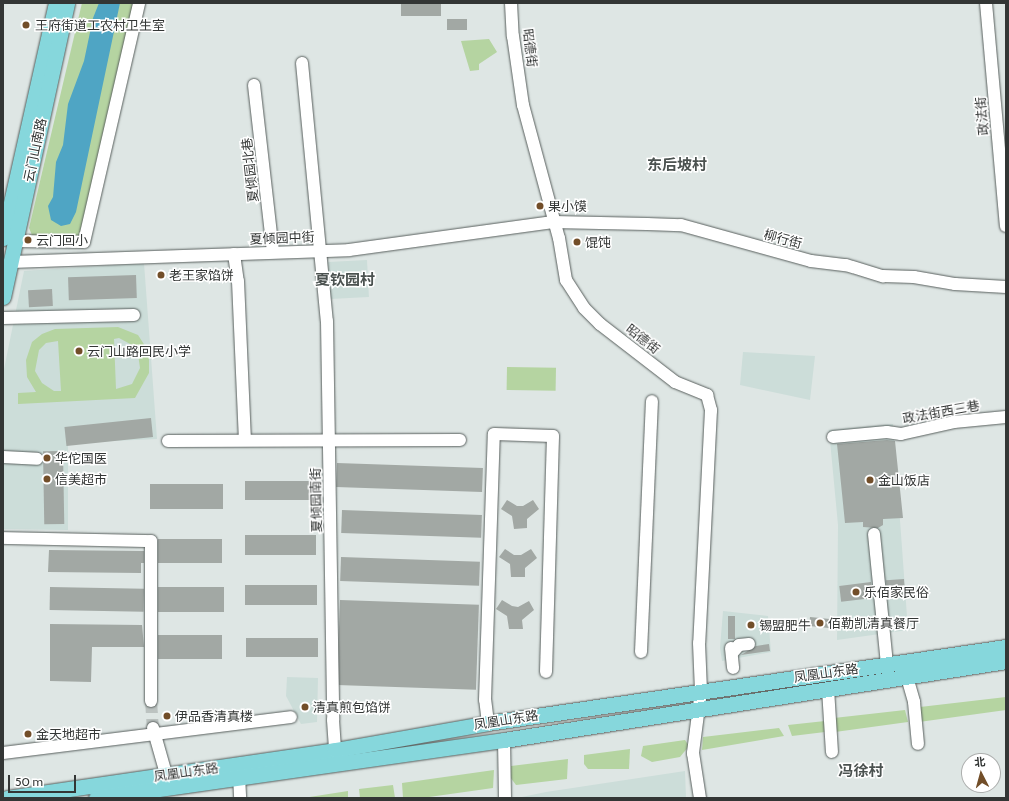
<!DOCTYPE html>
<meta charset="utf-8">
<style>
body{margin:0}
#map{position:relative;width:1009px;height:801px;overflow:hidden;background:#dee6e4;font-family:Cabin,"Noto Sans SC",sans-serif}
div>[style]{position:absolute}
.built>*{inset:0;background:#ccddd9;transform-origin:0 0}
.green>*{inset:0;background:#b5d4a1;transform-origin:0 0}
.water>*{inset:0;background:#4fa5c4}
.building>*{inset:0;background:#a2a8a4;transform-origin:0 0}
.minor-tunnel>*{height:12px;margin-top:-6px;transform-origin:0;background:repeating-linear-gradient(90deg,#bcc3c1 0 12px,transparent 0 18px)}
.roads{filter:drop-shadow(0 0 1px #585f5d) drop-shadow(0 0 1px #585f5d)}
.minor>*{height:12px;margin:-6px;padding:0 6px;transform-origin:6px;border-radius:6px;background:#fff}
.major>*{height:15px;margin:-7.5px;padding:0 7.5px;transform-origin:7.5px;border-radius:7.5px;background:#86d7dc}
.dots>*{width:11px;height:11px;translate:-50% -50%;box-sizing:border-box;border:2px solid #fff;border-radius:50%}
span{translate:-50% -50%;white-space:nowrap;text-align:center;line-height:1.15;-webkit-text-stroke:3px #fff;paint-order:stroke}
.poi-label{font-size:13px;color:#333635}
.left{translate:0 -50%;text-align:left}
.street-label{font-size:13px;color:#333635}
.quarter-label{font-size:15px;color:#4b5250;font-weight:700}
.frame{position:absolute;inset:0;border:4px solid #333635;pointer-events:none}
.north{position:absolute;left:961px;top:753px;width:40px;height:40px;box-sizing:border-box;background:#fff;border:1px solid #adafae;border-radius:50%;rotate:354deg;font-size:11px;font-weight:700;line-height:16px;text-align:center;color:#333635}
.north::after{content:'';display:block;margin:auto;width:14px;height:18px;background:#724e29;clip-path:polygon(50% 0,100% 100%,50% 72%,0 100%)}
.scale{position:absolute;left:8px;top:775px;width:68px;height:18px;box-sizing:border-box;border:2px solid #333635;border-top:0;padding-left:5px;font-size:12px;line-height:14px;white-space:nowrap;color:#333635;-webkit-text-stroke:3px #fff;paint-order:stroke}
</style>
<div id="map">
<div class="built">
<i style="left:367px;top:260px;width:37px;height:39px;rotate:87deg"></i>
<i style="clip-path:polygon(144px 263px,157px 439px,68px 443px,68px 530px,3px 529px,3px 374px,24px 271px)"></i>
<i style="clip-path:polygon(743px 352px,815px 356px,810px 400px,740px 385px)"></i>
<i style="clip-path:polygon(893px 424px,908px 630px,837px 640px,838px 525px,829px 430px)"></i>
<i style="clip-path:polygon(723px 611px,768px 616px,771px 652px,722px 661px,720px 648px)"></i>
<i style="clip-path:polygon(287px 677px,318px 678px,317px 722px,301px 724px,286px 696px)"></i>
<i style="clip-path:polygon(685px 771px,686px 798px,517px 798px,546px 792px)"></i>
</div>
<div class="green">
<i style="clip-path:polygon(82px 3px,134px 3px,80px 238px,34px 240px,29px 228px)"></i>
<i style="clip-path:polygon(489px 39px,497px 52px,479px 64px,479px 70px,470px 71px,461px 41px)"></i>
<i style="clip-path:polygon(evenodd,118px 327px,138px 335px,149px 352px,149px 373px,135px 398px,18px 404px,18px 393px,36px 392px,27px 377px,26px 360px,32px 342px,42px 334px,55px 329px,118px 327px,119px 338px,132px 345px,138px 354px,140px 368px,132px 384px,116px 389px,114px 339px,119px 338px,118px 327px,58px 341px,61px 391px,54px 391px,42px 383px,35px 371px,39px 350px,46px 343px,58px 341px)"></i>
<i style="left:507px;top:367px;width:49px;height:23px;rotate:1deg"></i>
<i style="clip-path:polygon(1006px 697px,1006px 710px,919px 722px,920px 707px)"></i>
<i style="clip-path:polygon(905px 710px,908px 722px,835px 732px,834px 718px)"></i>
<i style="clip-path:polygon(825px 721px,825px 732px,792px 736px,788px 725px)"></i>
<i style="clip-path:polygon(779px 728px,784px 736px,702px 750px,703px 737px)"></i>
<i style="clip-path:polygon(685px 740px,689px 746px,680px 757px,652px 762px,641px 756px,643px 746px)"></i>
<i style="clip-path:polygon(630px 749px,629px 769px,588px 769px,584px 764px,584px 755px)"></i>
<i style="clip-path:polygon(568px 759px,567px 779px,516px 785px,510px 777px,511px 766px)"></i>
<i style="clip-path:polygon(494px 770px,493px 788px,422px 798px,403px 798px,402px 783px)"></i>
<i style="clip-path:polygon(393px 785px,395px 798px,360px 798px,359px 789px)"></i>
<i style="clip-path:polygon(348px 791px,348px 798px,303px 798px)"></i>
</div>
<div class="water">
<i style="clip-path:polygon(99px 3px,120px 3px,76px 212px,70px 224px,61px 226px,51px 220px,48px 206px,53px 197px,56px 162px,63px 145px,68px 104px,84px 61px,93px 18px)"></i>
</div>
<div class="building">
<i style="left:401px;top:3px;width:40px;height:13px"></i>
<i style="left:447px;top:19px;width:20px;height:11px"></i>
<i style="left:136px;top:275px;width:23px;height:68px;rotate:88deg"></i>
<i style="left:52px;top:289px;width:17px;height:24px;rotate:87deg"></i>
<i style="left:151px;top:418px;width:19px;height:87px;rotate:84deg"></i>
<i style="clip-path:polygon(887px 440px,895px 441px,903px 518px,883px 519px,883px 525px,878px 528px,863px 527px,863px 522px,845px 523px,837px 444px)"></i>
<i style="left:63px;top:451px;width:73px;height:20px;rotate:89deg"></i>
<i style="left:337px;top:463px;width:146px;height:24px;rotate:2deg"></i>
<i style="left:316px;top:481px;width:19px;height:71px;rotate:90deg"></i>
<i style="left:150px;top:484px;width:73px;height:25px"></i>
<i style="clip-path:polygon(507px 500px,517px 506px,523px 506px,533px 500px,539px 509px,527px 519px,527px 528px,514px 529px,512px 516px,501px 509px)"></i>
<i style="left:342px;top:510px;width:140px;height:23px;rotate:2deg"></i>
<i style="left:316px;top:535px;width:20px;height:71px;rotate:90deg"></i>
<i style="left:158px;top:539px;width:64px;height:24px"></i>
<i style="clip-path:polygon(505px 549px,514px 555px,521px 555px,531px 549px,537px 558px,525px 568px,525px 577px,511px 577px,510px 564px,499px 557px)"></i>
<i style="clip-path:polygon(49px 550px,144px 551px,144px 563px,141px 563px,141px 573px,48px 572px)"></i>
<i style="left:341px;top:557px;width:139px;height:24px;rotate:2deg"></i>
<i style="left:904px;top:579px;width:16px;height:18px;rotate:86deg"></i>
<i style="left:871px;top:582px;width:16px;height:32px;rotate:83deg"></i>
<i style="left:317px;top:585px;width:20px;height:72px;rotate:90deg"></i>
<i style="left:50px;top:587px;width:94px;height:23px;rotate:1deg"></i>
<i style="left:224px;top:587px;width:25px;height:66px;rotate:90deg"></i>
<i style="left:340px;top:600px;width:139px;height:85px;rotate:2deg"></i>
<i style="clip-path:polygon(502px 600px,512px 606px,518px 607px,529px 601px,534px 610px,522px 620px,523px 629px,509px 629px,507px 616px,496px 609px)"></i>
<i style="left:728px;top:616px;width:7px;height:23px"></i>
<i style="left:810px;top:617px;width:20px;height:9px;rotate:6deg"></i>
<i style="clip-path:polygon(50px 624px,142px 625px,144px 647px,92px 647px,91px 682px,50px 681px)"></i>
<i style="left:158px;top:635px;width:64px;height:24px"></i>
<i style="left:246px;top:638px;width:72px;height:19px"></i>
<i style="clip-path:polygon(769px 644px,770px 651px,741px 655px,756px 646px)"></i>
</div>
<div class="minor-tunnel">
<i style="left:151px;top:701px;width:26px;rotate:86deg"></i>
</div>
<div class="roads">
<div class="minor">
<i style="left:511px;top:3px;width:33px;rotate:87deg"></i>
<i style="left:513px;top:36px;width:70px;rotate:81.8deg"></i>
<i style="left:523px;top:105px;width:138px;rotate:74.9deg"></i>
<i style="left:559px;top:238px;width:43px;rotate:80.5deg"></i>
<i style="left:566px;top:280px;width:33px;rotate:57deg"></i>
<i style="left:584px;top:308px;width:23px;rotate:45deg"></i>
<i style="left:600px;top:324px;width:95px;rotate:37.7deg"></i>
<i style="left:675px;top:382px;width:35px;rotate:22deg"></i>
<i style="left:707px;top:395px;width:16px;rotate:75deg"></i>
<i style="left:711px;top:410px;width:233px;rotate:92.9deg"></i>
<i style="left:699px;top:643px;width:48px;rotate:87.6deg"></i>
<i style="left:701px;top:691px;width:63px;rotate:97.4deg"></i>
<i style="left:693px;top:753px;width:46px;rotate:81.2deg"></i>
<i style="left:986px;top:3px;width:224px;rotate:84.9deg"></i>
<i style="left:302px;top:63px;width:259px;rotate:84.5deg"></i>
<i style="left:327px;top:321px;width:399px;rotate:89.1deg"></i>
<i style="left:333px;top:720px;width:30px;rotate:86deg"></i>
<i style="left:335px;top:750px;width:8px;rotate:67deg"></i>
<i style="left:254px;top:85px;width:168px;rotate:83.5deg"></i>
<i style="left:15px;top:241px;width:69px;rotate:0.8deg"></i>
<i style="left:84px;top:242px;width:245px;rotate:-77deg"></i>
<i style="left:234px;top:254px;width:27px;rotate:82deg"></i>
<i style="left:238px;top:281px;width:158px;rotate:87.5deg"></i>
<i style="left:10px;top:262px;width:339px;rotate:-2deg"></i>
<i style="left:349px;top:250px;width:206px;rotate:-7.8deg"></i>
<i style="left:553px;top:222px;width:94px;rotate:1.2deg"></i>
<i style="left:647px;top:224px;width:34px;rotate:2deg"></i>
<i style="left:681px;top:225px;width:135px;rotate:15.5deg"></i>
<i style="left:811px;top:261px;width:35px;rotate:7deg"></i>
<i style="left:846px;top:265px;width:39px;rotate:17deg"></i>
<i style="left:883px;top:276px;width:31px;rotate:2deg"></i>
<i style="left:914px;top:277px;width:42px;rotate:9.7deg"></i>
<i style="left:955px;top:284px;width:51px;rotate:3.4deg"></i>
<i style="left:3px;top:318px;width:131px;rotate:-1.3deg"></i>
<i style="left:833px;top:437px;width:54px;rotate:-5.3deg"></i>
<i style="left:887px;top:432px;width:14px;rotate:8deg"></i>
<i style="left:901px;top:434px;width:54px;rotate:-12.8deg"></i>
<i style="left:954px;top:422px;width:52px;rotate:-5.5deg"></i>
<i style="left:168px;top:441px;width:292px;rotate:-0.2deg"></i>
<i style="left:3px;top:457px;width:34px;rotate:3deg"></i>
<i style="left:874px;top:534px;width:131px;rotate:84.3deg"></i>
<i style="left:3px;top:538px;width:148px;rotate:1.2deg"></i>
<i style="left:151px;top:541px;width:160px;rotate:90deg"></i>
<i style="left:731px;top:648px;width:20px;rotate:84deg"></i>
<i style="left:641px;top:652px;width:251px;rotate:-87.5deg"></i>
<i style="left:733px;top:652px;width:9px;rotate:-49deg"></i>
<i style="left:739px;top:645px;width:10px;rotate:-6deg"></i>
<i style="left:907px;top:677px;width:26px;rotate:74deg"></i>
<i style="left:914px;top:702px;width:42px;rotate:84.6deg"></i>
<i style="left:828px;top:689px;width:63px;rotate:86.4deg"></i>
<i style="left:488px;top:723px;width:23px;rotate:-97deg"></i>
<i style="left:485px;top:700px;width:266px;rotate:-88.1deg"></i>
<i style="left:494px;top:434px;width:59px;rotate:1.9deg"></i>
<i style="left:553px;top:436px;width:236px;rotate:91.7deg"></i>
<i style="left:153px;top:728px;width:48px;rotate:74.2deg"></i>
<i style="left:504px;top:740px;width:58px;rotate:89deg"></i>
<i style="left:3px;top:753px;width:290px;rotate:-7.1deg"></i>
<i style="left:239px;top:776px;width:22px;rotate:87deg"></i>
</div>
<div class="major">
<i style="left:3px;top:238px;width:241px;rotate:-77.3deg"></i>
<i style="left:3px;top:297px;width:301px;rotate:-77.7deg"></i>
<i style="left:7px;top:798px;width:331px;rotate:-8.3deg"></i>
<i style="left:335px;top:750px;width:155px;rotate:-10deg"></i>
<i style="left:488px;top:723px;width:524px;rotate:-8.35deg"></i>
<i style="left:96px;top:798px;width:412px;rotate:-8.1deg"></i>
<i style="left:504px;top:740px;width:508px;rotate:-8.94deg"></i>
</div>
</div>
<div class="dots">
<i style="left:26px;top:25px;background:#724e29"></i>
<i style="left:540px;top:206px;background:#724e29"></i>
<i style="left:28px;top:240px;background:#724e29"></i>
<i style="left:577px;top:242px;background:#724e29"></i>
<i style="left:161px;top:275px;background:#724e29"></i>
<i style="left:79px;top:351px;background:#724e29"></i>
<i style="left:47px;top:458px;background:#724e29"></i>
<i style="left:47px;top:479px;background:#724e29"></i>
<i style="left:870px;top:480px;background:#724e29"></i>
<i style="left:856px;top:592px;background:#724e29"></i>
<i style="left:820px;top:623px;background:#724e29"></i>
<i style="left:751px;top:625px;background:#724e29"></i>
<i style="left:305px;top:707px;background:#724e29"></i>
<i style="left:167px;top:716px;background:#724e29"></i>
<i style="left:28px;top:734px;background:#724e29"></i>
</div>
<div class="poi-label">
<span class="left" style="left:35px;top:25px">王府街道工农村卫生室</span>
<span class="left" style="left:548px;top:206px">果小馍</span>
<span class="left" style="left:36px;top:240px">云门回小</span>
<span class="left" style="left:585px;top:242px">馄饨</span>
<span class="left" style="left:169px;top:275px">老王家馅饼</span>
<span class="left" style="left:87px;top:351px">云门山路回民小学</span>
<span class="left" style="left:55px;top:458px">华佗国医</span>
<span class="left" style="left:55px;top:479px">信美超市</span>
<span class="left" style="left:878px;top:480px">金山饭店</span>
<span class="left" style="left:864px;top:592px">乐佰家民俗</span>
<span class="left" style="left:828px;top:623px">佰勒凯清真餐厅</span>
<span class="left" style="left:759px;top:625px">锡盟肥牛</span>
<span class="left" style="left:313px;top:707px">清真煎包馅饼</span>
<span class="left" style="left:175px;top:716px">伊品香清真楼</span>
<span class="left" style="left:36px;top:734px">金天地超市</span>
</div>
<div class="street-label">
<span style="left:530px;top:48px;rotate:83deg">昭德街</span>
<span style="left:982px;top:116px;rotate:-95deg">政法街</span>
<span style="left:35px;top:150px;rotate:-78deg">云门山南路</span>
<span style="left:250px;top:170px;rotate:-96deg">夏倾园北巷</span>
<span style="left:282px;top:238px;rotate:-2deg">夏倾园中街</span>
<span style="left:783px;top:239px;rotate:15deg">柳行街</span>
<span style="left:643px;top:339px;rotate:38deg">昭德街</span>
<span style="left:941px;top:412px;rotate:-10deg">政法街西三巷</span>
<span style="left:316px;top:500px;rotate:-91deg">夏倾园南街</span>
<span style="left:826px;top:673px;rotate:-8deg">凤凰山东路</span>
<span style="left:506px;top:720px;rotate:-9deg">凤凰山东路</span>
<span style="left:186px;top:772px;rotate:-8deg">凤凰山东路</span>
</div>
<div class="quarter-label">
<span style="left:677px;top:166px">东后坡村</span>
<span style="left:345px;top:281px">夏钦园村</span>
<span style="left:861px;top:772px">冯徐村</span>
</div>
<div class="frame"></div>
<div class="north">北</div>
<div class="scale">50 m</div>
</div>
